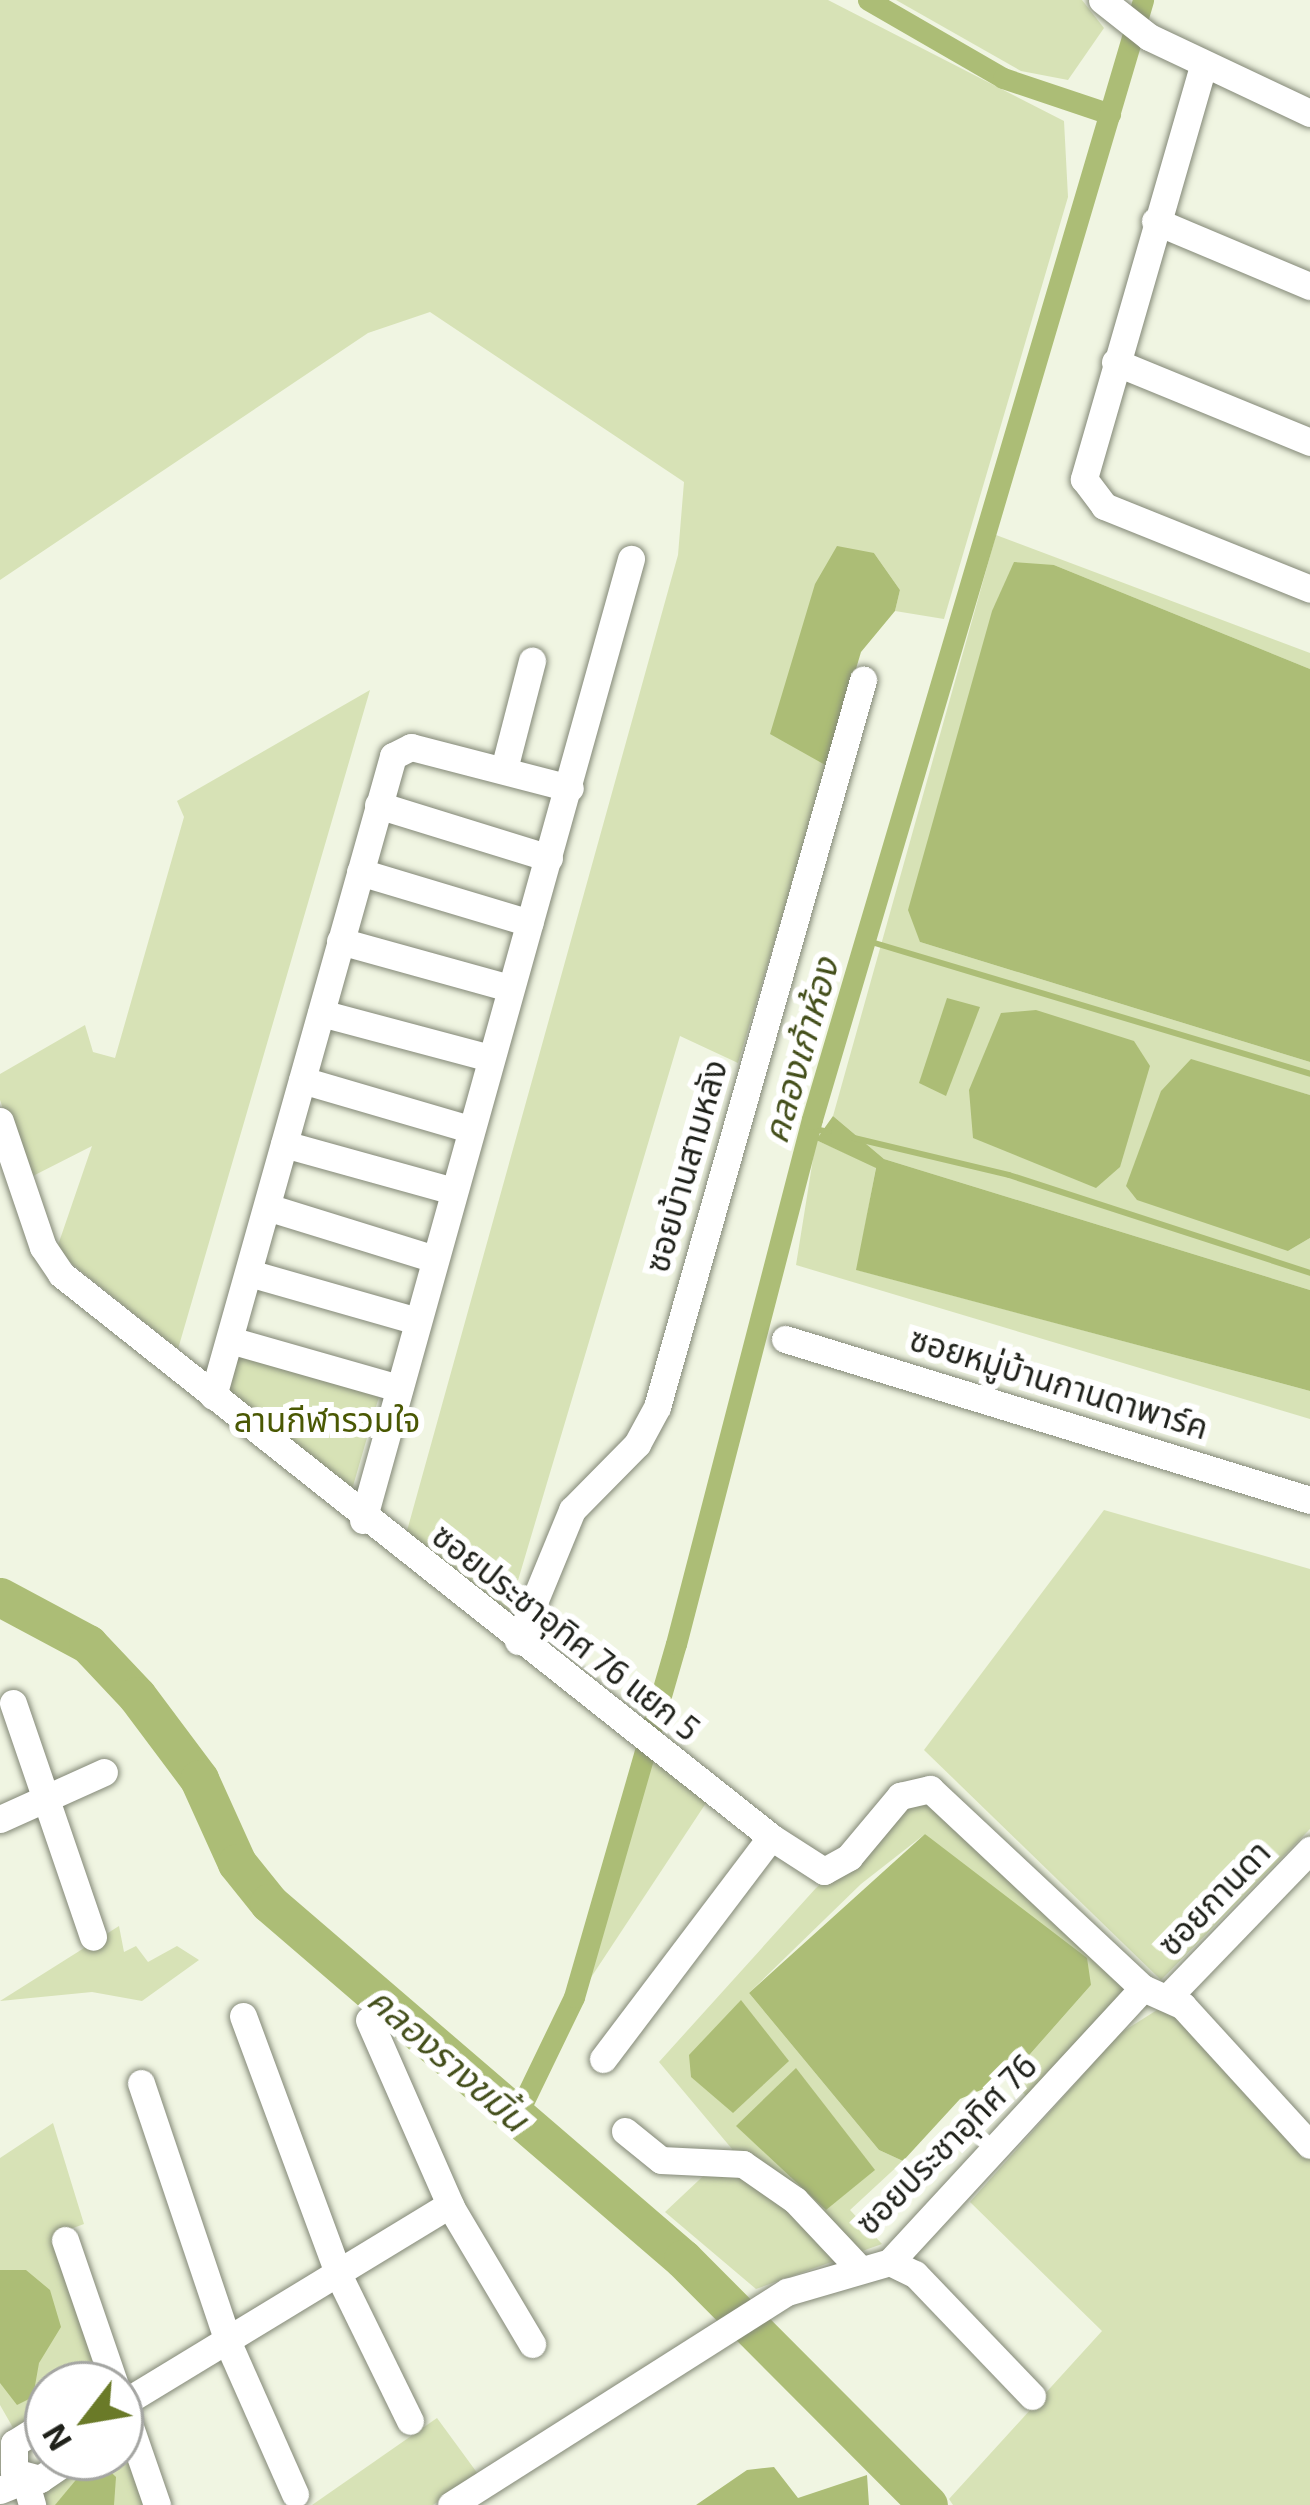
<!DOCTYPE html>
<meta charset="utf-8">
<style>
body{margin:0}
#map{position:relative;width:1310px;height:2505px;overflow:hidden;background:#f0f5e2;font-family:"Exo 2","Noto Sans Thai",sans-serif}
div>[style]{position:absolute}
.green>*{inset:0;background:#d7e2b6}
.water>*{inset:0;background:#acbd76}
.stream>*{height:6px;margin:-3px;padding:0 3px;transform-origin:3px;border-radius:3px;background:#acbd76}
.canal>*{height:21px;margin:-10.5px;padding:0 10.5px;transform-origin:10.5px;border-radius:10.5px;background:#acbd76}
.river>*{height:39px;margin:-19.5px;padding:0 19.5px;transform-origin:19.5px;border-radius:19.5px;background:#acbd76}
.roads{filter:drop-shadow(0 0 3px #838877) drop-shadow(0 0 3px #838877)}
.minor>*{height:27px;margin:-13.5px;padding:0 13.5px;transform-origin:13.5px;border-radius:13.5px;background:#fff}
span{translate:-50% -50%;white-space:nowrap;text-align:center;line-height:1.15;-webkit-text-stroke:12px #fff;paint-order:stroke}
.street-label{font-size:33px;color:#1f211a}
.park-label{font-size:33px;color:#4a5803}
.water-label{font-size:36px;color:#444f1b;font-style:italic}
.north{position:absolute;left:24px;top:2361px;width:120px;height:120px;box-sizing:border-box;background:#fff;border:3px solid #a5a6a3;border-radius:50%;rotate:239deg;font-size:33px;font-weight:700;line-height:48px;text-align:center;color:#1f211a}
.north::after{content:'';display:block;margin:auto;width:42px;height:54px;background:#6a7a28;clip-path:polygon(50% 0,100% 100%,50% 72%,0 100%)}
</style>
<div id="map">
<div class="green">
<i style="clip-path:polygon(0 0,828px 0,1064px 121px,1068px 197px,944px 619px,895px 611px,900px 590px,874px 553px,827px 766px,738px 1063px,680px 1036px,508px 1614px,405px 1538px,678px 555px,684px 482px,430px 312px,368px 333px,0 580px)"></i>
<i style="clip-path:polygon(896px 0,1082px 0,1104px 28px,1068px 80px,1021px 71px)"></i>
<i style="clip-path:polygon(996px 535px,1310px 653px,1310px 669px,1054px 565px,920px 942px,1310px 1062px,1310px 1095px,1285px 1088px,1288px 1251px,1310px 1238px,1310px 1290px,884px 1159px,833px 1116px)"></i>
<i style="clip-path:polygon(370px 690px,178px 1349px,56px 1251px,92px 1146px,27px 1179px,0 1100px,0 1074px,85px 1025px,93px 1052px,115px 1058px,184px 817px,177px 801px)"></i>
<i style="clip-path:polygon(816px 1140px,876px 1167px,857px 1270px,1310px 1391px,1310px 1419px,796px 1265px)"></i>
<i style="clip-path:polygon(232px 1349px,380px 1393px,351px 1493px,221px 1385px)"></i>
<i style="clip-path:polygon(1104px 1510px,1310px 1569px,1310px 1829px,1161px 1980px,924px 1750px)"></i>
<i style="clip-path:polygon(643px 1754px,708px 1800px,588px 1982px,588px 1972px)"></i>
<i style="clip-path:polygon(914px 1802px,938px 1803px,1131px 1988px,1028px 2098px,1009px 2078px,1091px 1985px,925px 1834px,861px 1884px,749px 1993px,879px 2150px,903px 2161px,850px 2210px,882px 2244px,756px 2289px,665px 2212px,732px 2149px,659px 2062px,816px 1888px)"></i>
<i style="clip-path:polygon(119px 1926px,124px 1952px,136px 1946px,148px 1962px,177px 1946px,199px 1960px,142px 2001px,92px 1992px,0 2001px)"></i>
<i style="clip-path:polygon(1157px 2010px,1175px 2013px,1310px 2160px,1310px 2505px,953px 2505px,949px 2499px,1102px 2331px,970px 2202px,1119px 2034px)"></i>
<i style="clip-path:polygon(53px 2123px,84px 2224px,52px 2236px,105px 2385px,48px 2385px,48px 2415px,16px 2433px,0 2405px,0 2158px)"></i>
<i style="clip-path:polygon(437px 2418px,478px 2474px,433px 2505px,312px 2505px)"></i>
<i style="clip-path:polygon(120px 2427px,146px 2505px,47px 2505px,42px 2493px,88px 2457px,120px 2457px)"></i>
</div>
<div class="water">
<i style="clip-path:polygon(837px 546px,874px 553px,900px 590px,895px 611px,861px 652px,827px 766px,770px 734px,815px 584px)"></i>
<i style="clip-path:polygon(1014px 562px,1054px 565px,1310px 669px,1310px 1062px,920px 942px,908px 910px,992px 611px)"></i>
<i style="clip-path:polygon(947px 998px,980px 1007px,946px 1096px,919px 1083px)"></i>
<i style="clip-path:polygon(1036px 1010px,1134px 1041px,1150px 1066px,1120px 1167px,1096px 1188px,973px 1138px,969px 1090px,1001px 1013px)"></i>
<i style="clip-path:polygon(1191px 1059px,1310px 1095px,1310px 1238px,1288px 1251px,1137px 1200px,1126px 1186px,1161px 1091px)"></i>
<i style="clip-path:polygon(833px 1116px,884px 1159px,1310px 1290px,1310px 1391px,856px 1270px,876px 1168px,816px 1140px)"></i>
<i style="clip-path:polygon(925px 1834px,1087px 1958px,1091px 1985px,1009px 2078px,960px 2099px,903px 2161px,879px 2150px,749px 1993px)"></i>
<i style="clip-path:polygon(741px 2000px,789px 2061px,733px 2113px,691px 2077px,689px 2055px)"></i>
<i style="clip-path:polygon(796px 2068px,875px 2170px,826px 2210px,736px 2126px)"></i>
<i style="clip-path:polygon(0 2270px,26px 2270px,50px 2290px,61px 2327px,39px 2363px,33px 2397px,17px 2405px,0 2383px)"></i>
<i style="clip-path:polygon(95px 2457px,116px 2477px,114px 2505px,55px 2505px)"></i>
<i style="clip-path:polygon(774px 2467px,798px 2498px,867px 2475px,869px 2505px,696px 2505px,747px 2470px)"></i>
</div>
<div class="stream">
<i style="left:868px;top:941px;width:462px;rotate:16.7deg"></i>
<i style="left:810px;top:1128px;width:19px;rotate:12deg"></i>
<i style="left:854px;top:1138px;width:159px;rotate:13.4deg"></i>
<i style="left:1009px;top:1175px;width:317px;rotate:18deg"></i>
</div>
<div class="canal">
<i style="left:868px;top:0;width:156px;rotate:30deg"></i>
<i style="left:1003px;top:78px;width:113px;rotate:18.6deg"></i>
<i style="left:517px;top:2115px;width:131px;rotate:-64.2deg"></i>
<i style="left:574px;top:1997px;width:367px;rotate:-73.9deg"></i>
<i style="left:676px;top:1644px;width:542px;rotate:-75.48deg"></i>
<i style="left:812px;top:1119px;width:1167px;rotate:-73.52deg"></i>
</div>
<div class="river">
<i style="left:0;top:1597px;width:100px;rotate:28.1deg"></i>
<i style="left:88px;top:1644px;width:71px;rotate:46.7deg"></i>
<i style="left:137px;top:1696px;width:104px;rotate:53.2deg"></i>
<i style="left:199px;top:1779px;width:92px;rotate:65.7deg"></i>
<i style="left:237px;top:1863px;width:51px;rotate:51.3deg"></i>
<i style="left:269px;top:1903px;width:546px;rotate:40.69deg"></i>
<i style="left:683px;top:2259px;width:347px;rotate:45.1deg"></i>
</div>
<div class="roads">
<div class="minor">
<i style="left:1102px;top:0;width:60px;rotate:38.2deg"></i>
<i style="left:1149px;top:37px;width:178px;rotate:25.3deg"></i>
<i style="left:1203px;top:66px;width:430px;rotate:106.1deg"></i>
<i style="left:1084px;top:479px;width:34px;rotate:53deg"></i>
<i style="left:1104px;top:506px;width:222px;rotate:21.9deg"></i>
<i style="left:1155px;top:221px;width:168px;rotate:22.8deg"></i>
<i style="left:1115px;top:362px;width:211px;rotate:22.3deg"></i>
<i style="left:504px;top:769px;width:112px;rotate:-75.5deg"></i>
<i style="left:378px;top:805px;width:179px;rotate:17.2deg"></i>
<i style="left:360px;top:872px;width:177px;rotate:16.7deg"></i>
<i style="left:340px;top:941px;width:176px;rotate:15.5deg"></i>
<i style="left:321px;top:1013px;width:175px;rotate:14.9deg"></i>
<i style="left:302px;top:1080px;width:175px;rotate:16.3deg"></i>
<i style="left:0;top:1121px;width:133px;rotate:71.2deg"></i>
<i style="left:43px;top:1247px;width:32px;rotate:56deg"></i>
<i style="left:61px;top:1274px;width:906px;rotate:38.41deg"></i>
<i style="left:771px;top:1837px;width:63px;rotate:32.7deg"></i>
<i style="left:824px;top:1871px;width:29px;rotate:-29deg"></i>
<i style="left:849px;top:1857px;width:80px;rotate:-50.1deg"></i>
<i style="left:900px;top:1796px;width:31px;rotate:-13deg"></i>
<i style="left:930px;top:1789px;width:291px;rotate:43.1deg"></i>
<i style="left:284px;top:1144px;width:175px;rotate:15.5deg"></i>
<i style="left:267px;top:1207px;width:176px;rotate:17.2deg"></i>
<i style="left:249px;top:1273px;width:175px;rotate:15.9deg"></i>
<i style="left:785px;top:1339px;width:549px;rotate:17.05deg"></i>
<i style="left:230px;top:1340px;width:176px;rotate:15.9deg"></i>
<i style="left:213px;top:1396px;width:665px;rotate:-74.29deg"></i>
<i style="left:393px;top:756px;width:20px;rotate:-27deg"></i>
<i style="left:411px;top:747px;width:164px;rotate:14.5deg"></i>
<i style="left:363px;top:1520px;width:998px;rotate:-74.42deg"></i>
<i style="left:518px;top:1641px;width:142px;rotate:-67.6deg"></i>
<i style="left:572px;top:1510px;width:93px;rotate:-45.4deg"></i>
<i style="left:637px;top:1444px;width:42px;rotate:-61.6deg"></i>
<i style="left:657px;top:1407px;width:756px;rotate:-74.18deg"></i>
<i style="left:13px;top:1703px;width:247px;rotate:71.1deg"></i>
<i style="left:0;top:1819px;width:114px;rotate:-24.3deg"></i>
<i style="left:1170px;top:1995px;width:202px;rotate:-46deg"></i>
<i style="left:243px;top:2016px;width:279px;rotate:69.7deg"></i>
<i style="left:340px;top:2278px;width:159px;rotate:63.9deg"></i>
<i style="left:369px;top:2020px;width:206px;rotate:66.3deg"></i>
<i style="left:452px;top:2209px;width:157px;rotate:59.3deg"></i>
<i style="left:603px;top:2059px;width:278px;rotate:-52.9deg"></i>
<i style="left:141px;top:2083px;width:276px;rotate:71.4deg"></i>
<i style="left:229px;top:2345px;width:163px;rotate:66.1deg"></i>
<i style="left:625px;top:2131px;width:46px;rotate:38.9deg"></i>
<i style="left:661px;top:2160px;width:82px;rotate:2.8deg"></i>
<i style="left:743px;top:2164px;width:63px;rotate:34.7deg"></i>
<i style="left:795px;top:2200px;width:91px;rotate:46.8deg"></i>
<i style="left:65px;top:2240px;width:153px;rotate:71deg"></i>
<i style="left:890px;top:2262px;width:28px;rotate:26deg"></i>
<i style="left:915px;top:2274px;width:169px;rotate:46.2deg"></i>
<i style="left:120px;top:2398px;width:113px;rotate:70.9deg"></i>
<i style="left:120px;top:2405px;width:386px;rotate:-31.3deg"></i>
<i style="left:48px;top:2422px;width:40px;rotate:148deg"></i>
<i style="left:14px;top:2443px;width:29px;rotate:90deg"></i>
<i style="left:14px;top:2472px;width:27px;rotate:15deg"></i>
<i style="left:40px;top:2479px;width:40px;rotate:-34deg"></i>
<i style="left:0;top:2490px;width:27px;rotate:-22deg"></i>
<i style="left:25px;top:2480px;width:26px;rotate:74deg"></i>
<i style="left:451px;top:2505px;width:398px;rotate:-32.4deg"></i>
<i style="left:787px;top:2292px;width:107px;rotate:-16.2deg"></i>
<i style="left:890px;top:2262px;width:373px;rotate:-47.3deg"></i>
<i style="left:1143px;top:1988px;width:44px;rotate:24.2deg"></i>
<i style="left:1183px;top:2006px;width:188px;rotate:47.6deg"></i>
</div>
</div>
<div class="street-label">
<span style="left:686px;top:1166px;rotate:-74deg">ซอยบ้านสามหลัง</span>
<span style="left:1059px;top:1383px;rotate:17deg">ซอยหมู่บ้านกานดาพาร์ค</span>
<span style="left:566px;top:1632px;rotate:38deg">ซอยประชาอุทิศ 76 แยก 5</span>
<span style="left:1214px;top:1898px;rotate:-46deg">ซอยกานดา</span>
<span style="left:946px;top:2144px;rotate:-45deg">ซอยประชาอุทิศ 76</span>
</div>
<div class="park-label">
<span style="left:327px;top:1420px">ลานกีฬารวมใจ</span>
</div>
<div class="water-label">
<span style="left:799px;top:1050px;rotate:-74deg">คลองเก้าห้อง</span>
<span style="left:449px;top:2058px;rotate:41deg">คลองรางขมิ้น</span>
</div>
<div class="north">N</div>
</div>
